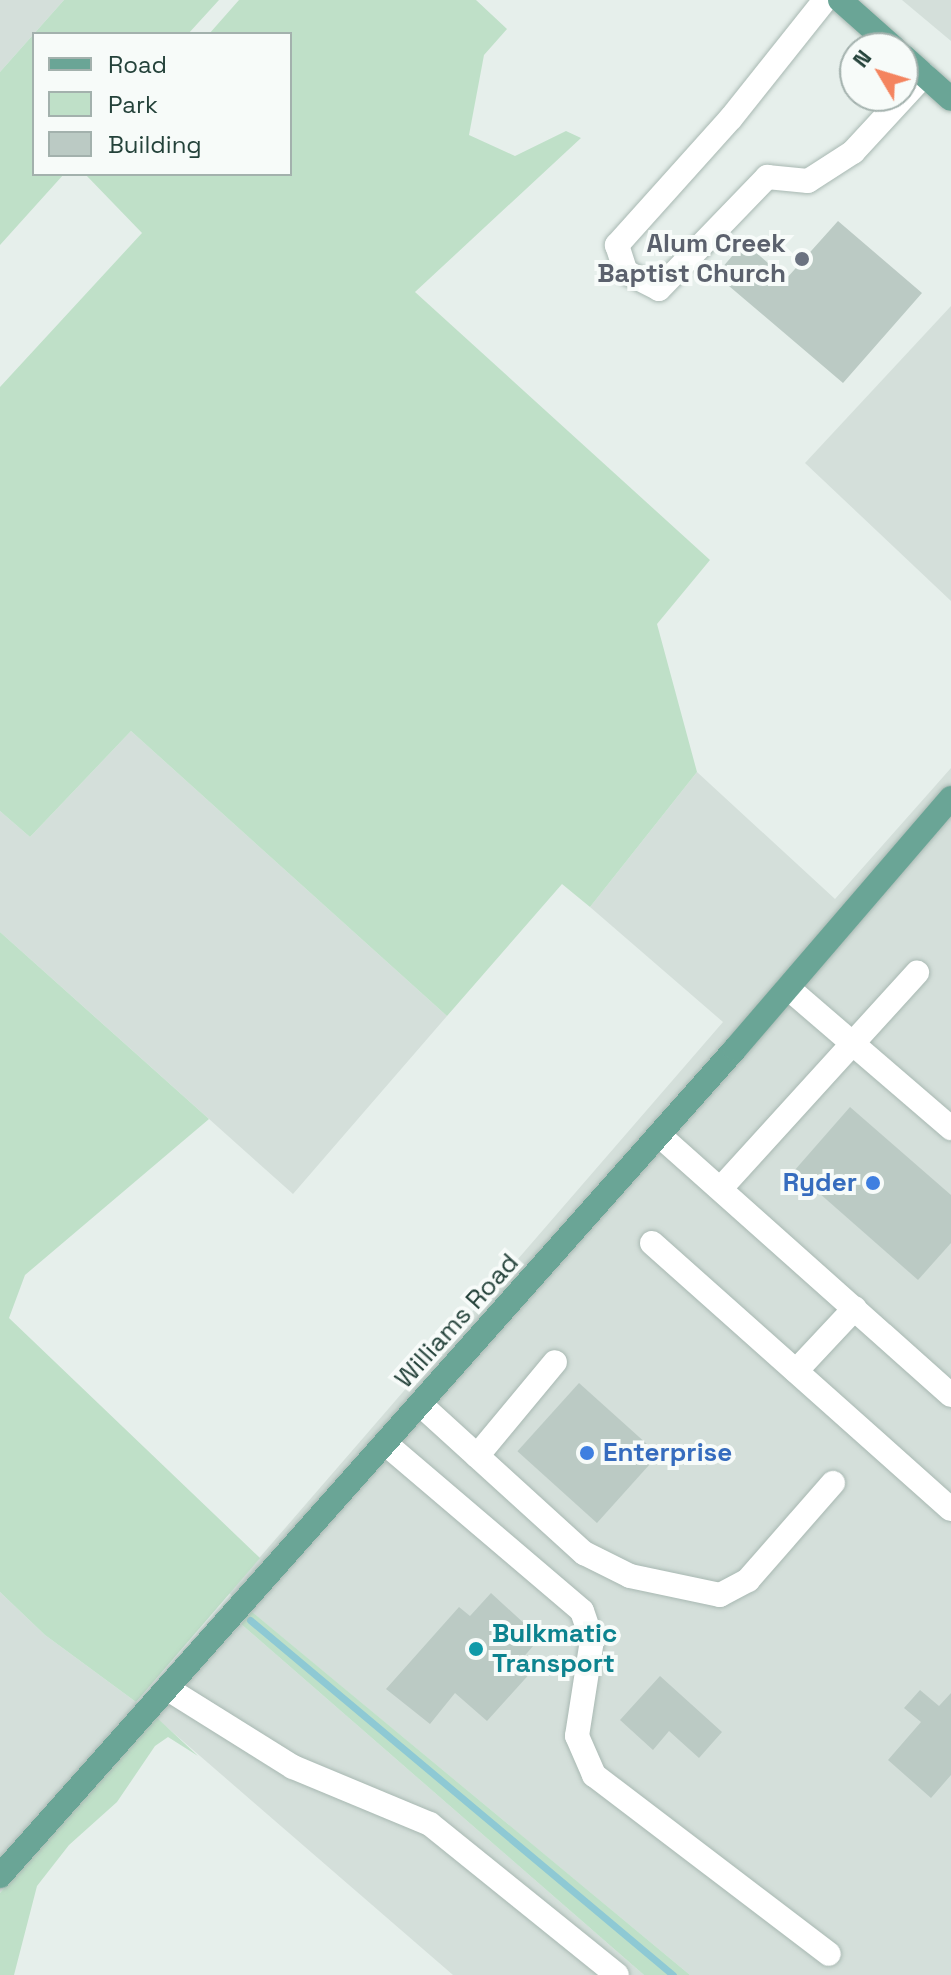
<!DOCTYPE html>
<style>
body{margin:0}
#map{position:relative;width:951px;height:1975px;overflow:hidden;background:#e6efeb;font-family:"Space Grotesk",sans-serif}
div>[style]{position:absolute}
.built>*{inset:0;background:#d4dfda}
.green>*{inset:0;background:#bfe0c8}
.stream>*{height:7px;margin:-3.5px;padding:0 3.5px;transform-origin:3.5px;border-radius:3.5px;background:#8ec9d4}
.building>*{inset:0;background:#bbcac4;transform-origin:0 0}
.roads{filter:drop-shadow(0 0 2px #a8b8b2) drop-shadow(0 0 2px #a8b8b2)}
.minor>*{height:24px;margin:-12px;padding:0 12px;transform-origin:12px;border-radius:12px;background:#fff}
.major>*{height:24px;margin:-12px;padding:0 12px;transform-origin:12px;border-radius:12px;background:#6aa596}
.dots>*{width:22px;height:22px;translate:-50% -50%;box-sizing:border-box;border:4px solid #f7fbf9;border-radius:50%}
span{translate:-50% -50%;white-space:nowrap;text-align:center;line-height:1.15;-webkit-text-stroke:8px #f7fbf9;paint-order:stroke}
.worship-label{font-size:26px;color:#5b616d;font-weight:700}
.right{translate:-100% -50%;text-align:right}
.shop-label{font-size:26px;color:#366cbe;font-weight:700}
.left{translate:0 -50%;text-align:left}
.street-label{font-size:26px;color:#24423a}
.culture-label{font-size:26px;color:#0d838f;font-weight:700}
.legend{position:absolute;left:32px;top:32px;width:260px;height:144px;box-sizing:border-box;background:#f7fbf9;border:2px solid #a3b1ad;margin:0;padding:10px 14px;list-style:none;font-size:24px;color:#24423a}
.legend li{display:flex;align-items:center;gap:16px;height:40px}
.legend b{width:40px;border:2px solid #a3b1ad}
.north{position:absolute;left:839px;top:32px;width:80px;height:80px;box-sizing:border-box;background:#f7fbf9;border:2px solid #a3b1ad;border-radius:50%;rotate:308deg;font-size:22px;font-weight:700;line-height:32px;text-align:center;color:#24423a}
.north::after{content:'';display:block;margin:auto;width:28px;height:36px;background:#f4845f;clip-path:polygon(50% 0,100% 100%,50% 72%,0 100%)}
</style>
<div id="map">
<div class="built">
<i style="clip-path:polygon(0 0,64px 0,0 72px)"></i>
<i style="clip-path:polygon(902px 0,951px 0,951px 41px)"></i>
<i style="clip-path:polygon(951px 306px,951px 601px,805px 463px)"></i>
<i style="clip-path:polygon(131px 731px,447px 1016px,293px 1194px,0 932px,0 811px,30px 837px)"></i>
<i style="clip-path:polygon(951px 768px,951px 1975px,690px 1975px,229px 1593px,723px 1022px,590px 907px,697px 772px,835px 899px)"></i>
<i style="clip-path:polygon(0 1592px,45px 1635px,155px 1716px,241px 1624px,644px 1975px,453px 1975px,155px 1717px,0 1893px)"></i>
</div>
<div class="green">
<i style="clip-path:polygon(64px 0,219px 0,188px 34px,34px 34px,34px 174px,64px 174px,0 245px,0 72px)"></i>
<i style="clip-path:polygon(239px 0,476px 0,507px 29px,484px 55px,469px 135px,515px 156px,566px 131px,581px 138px,415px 292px,710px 560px,657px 624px,697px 772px,590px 907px,562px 884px,447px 1016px,131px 731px,30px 837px,0 811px,0 387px,142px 233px,85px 174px,290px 174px,290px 34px,209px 34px)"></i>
<i style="clip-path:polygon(0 932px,209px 1119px,25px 1275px,9px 1318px,260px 1558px,136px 1702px,45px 1635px,0 1592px)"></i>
<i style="clip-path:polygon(251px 1611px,690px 1975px,644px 1975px,241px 1624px)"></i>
<i style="clip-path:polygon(155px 1716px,198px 1756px,168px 1737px,155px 1746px,117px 1802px,69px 1845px,37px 1886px,14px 1975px,0 1975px,0 1893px)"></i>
</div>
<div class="stream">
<i style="left:250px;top:1620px;width:552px;rotate:40deg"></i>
</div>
<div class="building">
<i style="clip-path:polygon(838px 221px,922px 293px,843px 383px,716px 275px,744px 242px,786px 279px)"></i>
<i style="clip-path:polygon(850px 1107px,951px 1195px,951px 1243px,918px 1280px,794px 1171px)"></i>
<i style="left:579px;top:1383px;width:107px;height:92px;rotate:42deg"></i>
<i style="clip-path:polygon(491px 1593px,540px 1638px,521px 1660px,533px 1670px,487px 1721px,455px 1693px,430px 1724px,386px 1689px,459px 1607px,470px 1616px)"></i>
<i style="clip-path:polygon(660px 1676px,722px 1732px,699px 1758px,669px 1731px,653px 1750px,620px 1720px)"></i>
<i style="clip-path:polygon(920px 1690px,939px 1706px,951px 1693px,951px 1775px,931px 1798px,888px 1760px,921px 1722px,904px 1708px)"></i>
</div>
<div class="roads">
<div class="minor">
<i style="left:825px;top:0;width:151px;rotate:128.5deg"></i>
<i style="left:731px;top:118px;width:171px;rotate:131.9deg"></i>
<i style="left:617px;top:245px;width:28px;rotate:72deg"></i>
<i style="left:626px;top:272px;width:37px;rotate:27deg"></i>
<i style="left:659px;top:289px;width:156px;rotate:-46deg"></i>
<i style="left:767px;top:177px;width:41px;rotate:5.6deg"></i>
<i style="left:808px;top:181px;width:54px;rotate:-32.8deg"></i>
<i style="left:853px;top:152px;width:105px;rotate:-47.3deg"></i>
<i style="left:788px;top:988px;width:215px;rotate:40.7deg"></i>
<i style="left:659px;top:1135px;width:391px;rotate:41.7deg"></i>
<i style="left:722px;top:1187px;width:290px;rotate:-47.7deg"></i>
<i style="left:652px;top:1243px;width:400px;rotate:41.7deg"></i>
<i style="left:796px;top:1371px;width:86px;rotate:-46.9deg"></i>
<i style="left:420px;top:1404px;width:222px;rotate:42.3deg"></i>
<i style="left:584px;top:1553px;width:51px;rotate:26.6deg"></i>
<i style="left:630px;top:1576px;width:92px;rotate:11.9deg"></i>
<i style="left:720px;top:1595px;width:32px;rotate:-28deg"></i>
<i style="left:748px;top:1580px;width:129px;rotate:-48.8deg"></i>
<i style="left:386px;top:1444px;width:257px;rotate:40.4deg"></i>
<i style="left:582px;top:1611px;width:31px;rotate:71deg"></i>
<i style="left:592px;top:1640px;width:97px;rotate:98.9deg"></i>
<i style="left:577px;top:1736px;width:43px;rotate:66.4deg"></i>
<i style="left:594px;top:1775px;width:295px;rotate:37.3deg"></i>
<i style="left:477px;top:1456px;width:122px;rotate:-50.3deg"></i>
<i style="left:168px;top:1689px;width:147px;rotate:32deg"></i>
<i style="left:293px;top:1767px;width:148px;rotate:22.6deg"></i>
<i style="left:430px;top:1824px;width:240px;rotate:38.9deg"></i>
</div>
<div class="major">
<i style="left:840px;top:0;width:72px;rotate:41.6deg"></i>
<i style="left:903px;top:56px;width:64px;rotate:41.9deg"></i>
<i style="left:0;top:1876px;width:1106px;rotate:-48.37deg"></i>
<i style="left:735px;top:1049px;width:331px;rotate:-49.3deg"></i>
</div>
</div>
<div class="dots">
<i style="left:802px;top:259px;background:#6b7280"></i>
<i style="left:873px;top:1183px;background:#3f7fe0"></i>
<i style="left:587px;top:1453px;background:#3f7fe0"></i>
<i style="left:476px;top:1649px;background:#0f9aa8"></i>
</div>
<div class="worship-label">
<span class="right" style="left:786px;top:259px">Alum Creek<br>Baptist Church</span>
</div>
<div class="shop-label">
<span class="right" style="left:857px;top:1183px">Ryder</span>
<span class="left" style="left:603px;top:1453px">Enterprise</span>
</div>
<div class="street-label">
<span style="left:457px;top:1321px;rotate:-48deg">Williams Road</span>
</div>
<div class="culture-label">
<span class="left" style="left:492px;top:1649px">Bulkmatic<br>Transport</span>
</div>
<ul class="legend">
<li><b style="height:10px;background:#6aa596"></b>Road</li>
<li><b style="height:22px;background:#bfe0c8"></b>Park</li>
<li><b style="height:22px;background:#bbcac4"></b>Building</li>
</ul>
<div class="north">N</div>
</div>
